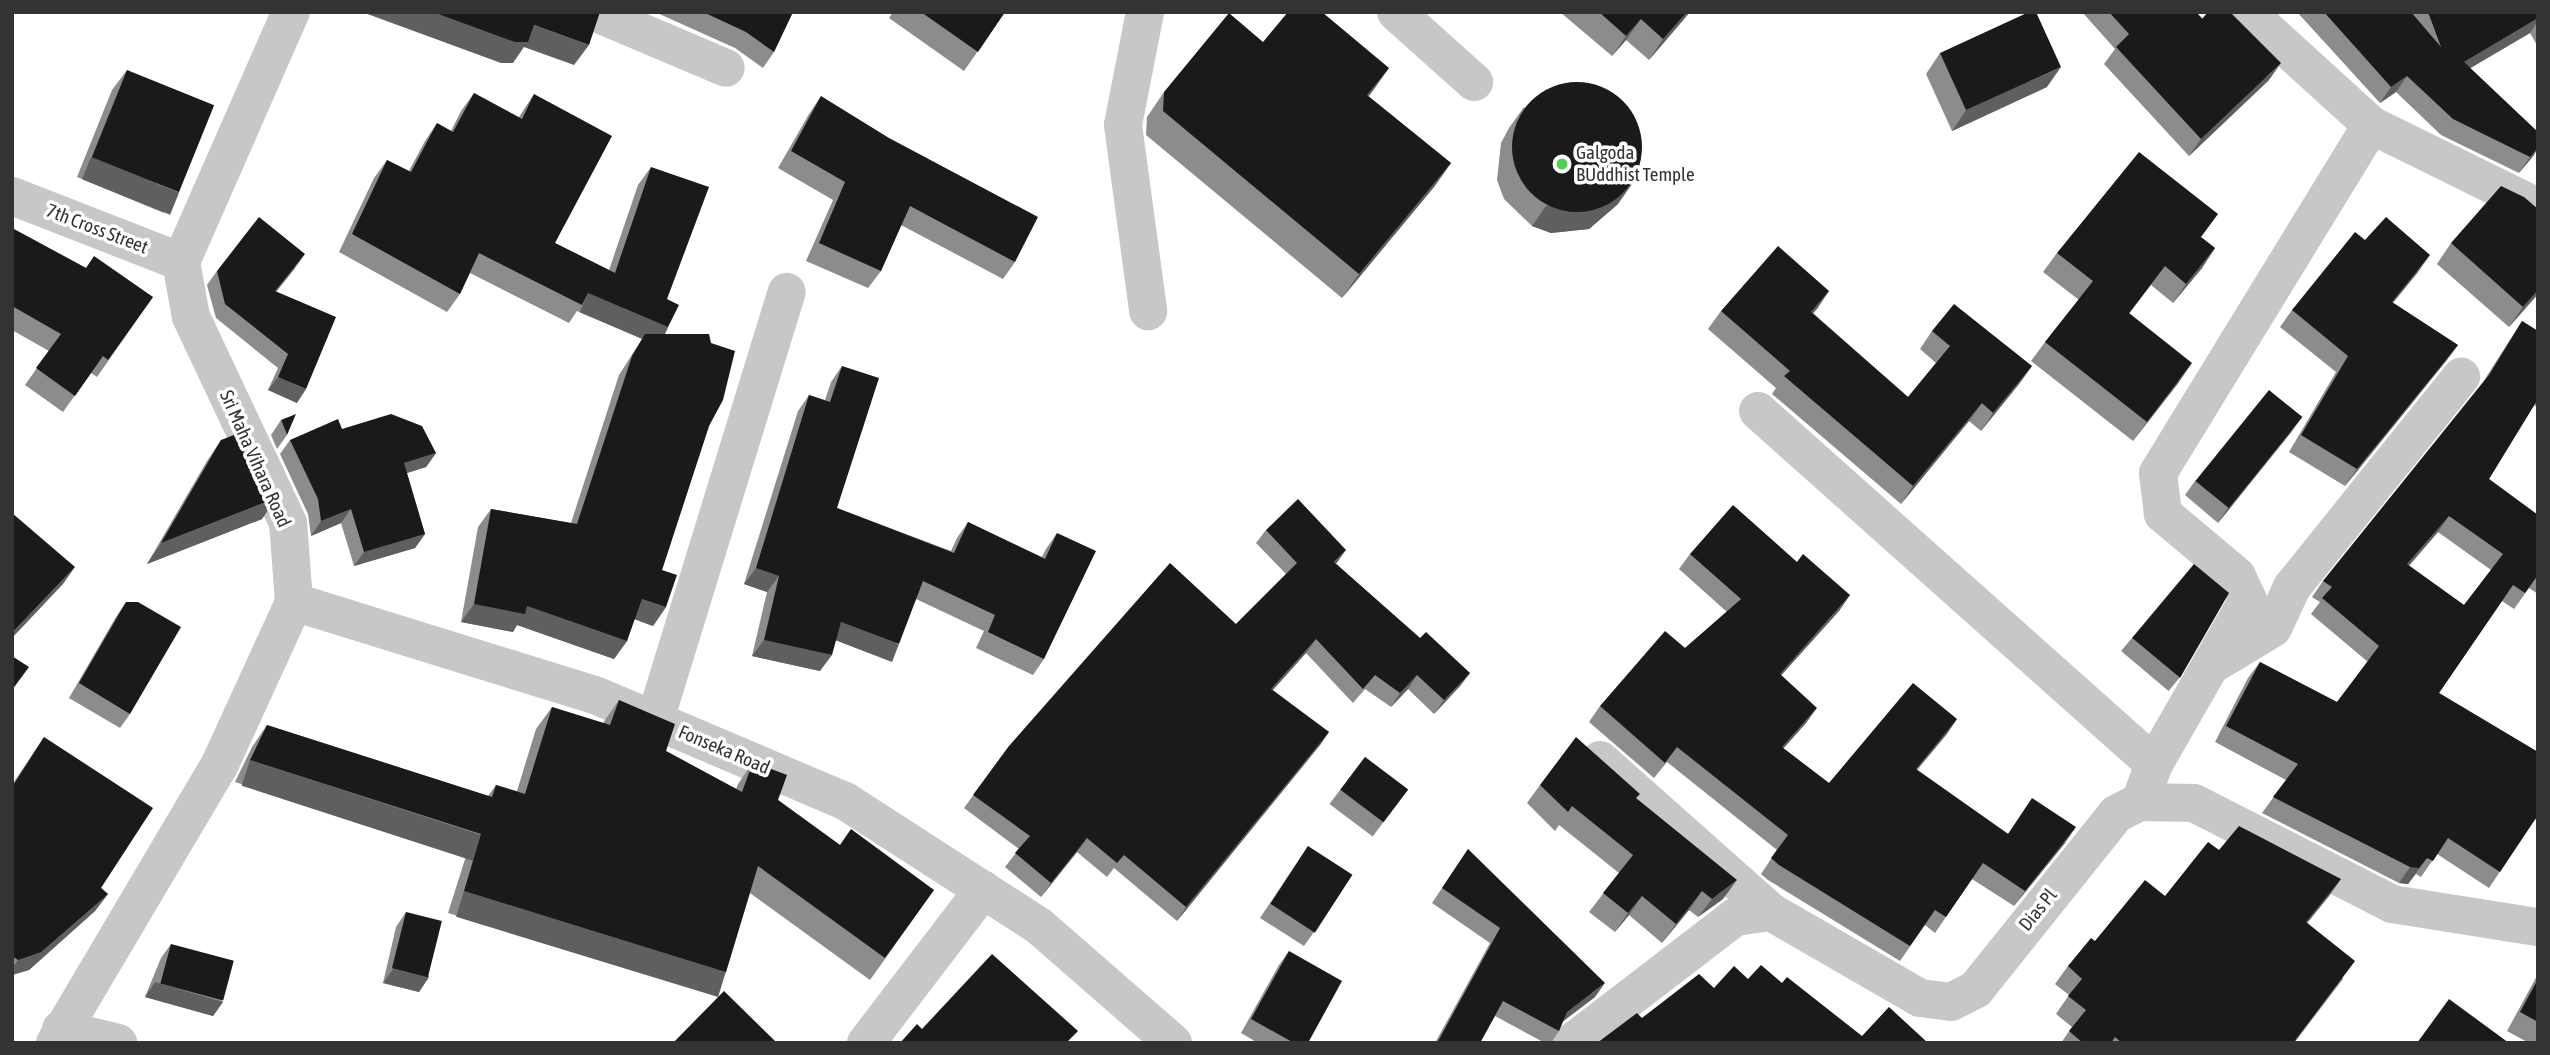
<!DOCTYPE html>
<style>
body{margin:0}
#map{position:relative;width:2550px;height:1055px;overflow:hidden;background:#fff;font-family:"Asap Condensed",sans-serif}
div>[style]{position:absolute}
.minor>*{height:38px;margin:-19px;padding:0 19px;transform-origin:19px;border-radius:19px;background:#c7c7c7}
.wall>*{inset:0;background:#8c8c8c;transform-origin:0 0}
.shaded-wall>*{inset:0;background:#5f5f5f;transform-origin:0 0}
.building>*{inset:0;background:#1a1a1a;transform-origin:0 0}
.round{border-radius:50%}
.dots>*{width:19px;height:19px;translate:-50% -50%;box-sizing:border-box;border:4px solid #fff;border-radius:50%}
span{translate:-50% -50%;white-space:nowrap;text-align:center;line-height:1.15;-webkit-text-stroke:7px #fff;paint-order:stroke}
.poi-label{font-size:19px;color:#333}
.left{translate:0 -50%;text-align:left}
.street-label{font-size:19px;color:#333}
.frame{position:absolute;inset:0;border:14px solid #333;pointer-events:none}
</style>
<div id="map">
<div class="minor">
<i style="left:594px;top:12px;width:143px;rotate:23deg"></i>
<i style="left:1145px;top:12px;width:115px;rotate:101deg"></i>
<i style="left:1123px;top:125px;width:188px;rotate:82.3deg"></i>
<i style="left:1396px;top:12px;width:105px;rotate:41.9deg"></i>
<i style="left:2247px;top:12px;width:168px;rotate:42.3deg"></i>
<i style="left:2371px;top:125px;width:186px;rotate:26.2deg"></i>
<i style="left:12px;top:196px;width:181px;rotate:21.3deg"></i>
<i style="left:1758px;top:411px;width:530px;rotate:41.71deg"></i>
<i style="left:294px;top:602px;width:315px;rotate:17.2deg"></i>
<i style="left:595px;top:695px;width:272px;rotate:23deg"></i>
<i style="left:845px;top:801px;width:231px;rotate:32.8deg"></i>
<i style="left:1039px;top:926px;width:178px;rotate:41.1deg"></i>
<i style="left:2212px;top:665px;width:71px;rotate:-31.2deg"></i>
<i style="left:2273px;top:628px;width:45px;rotate:-65.1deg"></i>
<i style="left:2292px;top:587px;width:270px;rotate:-51.2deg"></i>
<i style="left:655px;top:720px;width:448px;rotate:-72.9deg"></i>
<i style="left:1600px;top:760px;width:229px;rotate:41.6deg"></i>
<i style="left:2140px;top:802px;width:40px;rotate:-69.8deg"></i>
<i style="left:2154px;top:764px;width:189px;rotate:-60.2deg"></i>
<i style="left:2248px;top:600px;width:26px;rotate:-115deg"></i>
<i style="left:2237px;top:576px;width:97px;rotate:-140deg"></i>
<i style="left:2163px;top:514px;width:41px;rotate:-97deg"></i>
<i style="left:2158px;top:473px;width:408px;rotate:-58.5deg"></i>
<i style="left:61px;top:1029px;width:59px;rotate:13.8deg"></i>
<i style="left:55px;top:1043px;width:324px;rotate:-59.4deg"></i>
<i style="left:220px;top:764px;width:178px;rotate:-65.4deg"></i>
<i style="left:294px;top:602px;width:79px;rotate:-94.3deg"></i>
<i style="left:288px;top:523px;width:228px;rotate:-115.2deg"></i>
<i style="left:191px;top:317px;width:56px;rotate:-100.3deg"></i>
<i style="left:181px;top:262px;width:273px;rotate:-66.3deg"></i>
<i style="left:866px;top:1043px;width:193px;rotate:-52.6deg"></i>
<i style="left:1571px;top:1043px;width:207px;rotate:-37.5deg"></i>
<i style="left:1735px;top:917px;width:36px;rotate:-8deg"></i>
<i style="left:1771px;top:912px;width:172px;rotate:30deg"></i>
<i style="left:1920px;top:998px;width:31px;rotate:7deg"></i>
<i style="left:1951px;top:1002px;width:28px;rotate:-27deg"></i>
<i style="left:1976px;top:989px;width:224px;rotate:-51.3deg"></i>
<i style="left:2116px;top:814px;width:27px;rotate:-27deg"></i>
<i style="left:2140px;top:802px;width:54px;rotate:1.1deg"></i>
<i style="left:2194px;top:803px;width:222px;rotate:27deg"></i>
<i style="left:2392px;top:904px;width:148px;rotate:9deg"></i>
</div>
<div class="wall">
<i style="clip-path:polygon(655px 12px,793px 12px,774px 52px,763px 68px,735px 48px)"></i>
<i style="clip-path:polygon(893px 12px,1005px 12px,964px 71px,889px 18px)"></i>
<i style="clip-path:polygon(1560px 12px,1690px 12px,1649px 60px,1626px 40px,1612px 56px)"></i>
<i style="clip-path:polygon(2083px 12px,2196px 12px,2269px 80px,2189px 156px,2104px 64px,2115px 49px,2083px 13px)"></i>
<i style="clip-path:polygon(2297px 12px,2538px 12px,2538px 47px,2530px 33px,2470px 68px,2534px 155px,2519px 173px,2441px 135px,2396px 92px,2380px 103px)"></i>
<i style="clip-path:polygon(1940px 53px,2047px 87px,1952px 131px,1926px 74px)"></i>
<i style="clip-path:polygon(1389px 68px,1368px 96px,1451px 163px,1434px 187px,1342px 298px,1146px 135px,1147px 117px,1164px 92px)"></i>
<i style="clip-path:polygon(127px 70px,164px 213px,77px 177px,112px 90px)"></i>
<i style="clip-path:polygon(474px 93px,519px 117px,534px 94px,555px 243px,609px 270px,638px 185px,651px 167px,667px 299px,668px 327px,664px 334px,709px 426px,662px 570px,666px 607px,653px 626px,634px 619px,627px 641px,614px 659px,517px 625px,513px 632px,461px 622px,478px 527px,491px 509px,571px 523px,619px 375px,642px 339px,577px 311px,569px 323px,470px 273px,460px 294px,447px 312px,339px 252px,374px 178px,387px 160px,409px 171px,425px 141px,437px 123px,451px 131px,461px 111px)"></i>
<i style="clip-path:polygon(821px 96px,1015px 262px,1003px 279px,901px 225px,881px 271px,868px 288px,806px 261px,833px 200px,778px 168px,809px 114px)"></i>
<i style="clip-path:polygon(1524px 107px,1618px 204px,1589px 229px,1551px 233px,1532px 226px,1504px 199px,1497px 180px,1501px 143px,1509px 128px)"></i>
<i style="clip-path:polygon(12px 228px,86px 268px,153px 297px,97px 377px,91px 373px,63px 412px,25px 385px,49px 351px,12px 330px)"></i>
<i style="clip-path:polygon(2202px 238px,2215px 248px,2202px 268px,2173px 303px,2151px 285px,2129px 314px,2179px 382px,2133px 441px,2031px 361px,2045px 342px,2079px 300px,2043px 272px,2057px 253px)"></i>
<i style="clip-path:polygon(2365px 240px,2418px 272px,2393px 303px,2458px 345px,2446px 361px,2345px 486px,2289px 452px,2336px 372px,2280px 327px,2292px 310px)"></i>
<i style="clip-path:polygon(2451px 243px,2538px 294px,2509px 327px,2437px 264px)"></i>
<i style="clip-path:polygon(295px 268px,276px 292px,297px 403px,268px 390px,278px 368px,216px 318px,207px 285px,217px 271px)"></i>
<i style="clip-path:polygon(1829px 291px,1813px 313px,1908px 397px,1936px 363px,1920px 349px,1932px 331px,2032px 366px,2019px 384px,1981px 431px,1969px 421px,1901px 504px,1772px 394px,1776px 388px,1708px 329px,1721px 311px)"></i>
<i style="clip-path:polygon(evenodd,2522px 321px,2538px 331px,2538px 408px,2534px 405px,2489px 479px,2538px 515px,2538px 594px,2529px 588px,2514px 609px,2502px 601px,2439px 693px,2538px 752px,2538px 822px,2535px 819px,2489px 888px,2437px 854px,2421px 877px,2416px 874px,2408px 884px,2399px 883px,2262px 813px,2286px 780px,2215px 742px,2248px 678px,2260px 662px,2337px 702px,2368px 662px,2311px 614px,2320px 602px,2312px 597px,2323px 581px,2483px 382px,2522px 321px,2438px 532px,2491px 570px,2464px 605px,2409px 566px,2438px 532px)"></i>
<i style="clip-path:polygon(842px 366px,837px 508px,951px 551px,957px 538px,968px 522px,1042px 557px,1046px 549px,1057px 533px,1044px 659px,1033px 675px,976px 648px,984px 631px,916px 599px,888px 660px,836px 640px,820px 671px,752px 656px,767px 592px,744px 584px,798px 411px,809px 395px,825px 400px,831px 382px)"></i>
<i style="clip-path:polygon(281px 420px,287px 435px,277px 449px,271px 435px)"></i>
<i style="clip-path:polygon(342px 429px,436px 453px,426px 467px,407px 473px,425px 534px,415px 548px,354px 566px,341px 523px,311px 536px,308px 514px,280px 454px,290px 440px)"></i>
<i style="clip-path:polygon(2292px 431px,2218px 523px,2185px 495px,2195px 481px)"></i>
<i style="clip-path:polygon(221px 440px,276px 498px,262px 519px,147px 564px,207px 461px)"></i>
<i style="clip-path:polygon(1266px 530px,1336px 564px,1420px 638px,1470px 673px,1460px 686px,1434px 714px,1408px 689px,1391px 707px,1365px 689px,1353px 703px,1306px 653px,1273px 690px,1329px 732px,1320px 745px,1177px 921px,1114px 868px,1107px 877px,1077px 852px,1041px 897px,1005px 867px,1019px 849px,964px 808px,1009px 746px,1236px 624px,1286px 574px,1256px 543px)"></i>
<i style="clip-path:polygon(1690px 554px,1797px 562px,1850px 595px,1839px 611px,1781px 675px,1806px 723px,1783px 749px,1829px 783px,1957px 719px,1946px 735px,1917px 770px,2007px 833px,2065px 843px,2014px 906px,1972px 879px,1935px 933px,1925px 925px,1900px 961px,1768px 880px,1761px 874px,1777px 850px,1667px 762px,1654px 778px,1589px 722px,1600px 706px,1685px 648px,1727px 612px,1679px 569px)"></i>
<i style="clip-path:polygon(126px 602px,130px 714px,120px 728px,69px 698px,116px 617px)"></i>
<i style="left:2132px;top:638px;width:62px;height:17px;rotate:40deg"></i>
<i style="clip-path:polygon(619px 700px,666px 751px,736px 789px,738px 784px,753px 762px,778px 800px,840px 845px,934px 890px,870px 980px,750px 893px,726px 972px,711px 994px,448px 913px,466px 856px,235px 782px,252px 747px,267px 725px,488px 796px,496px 785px,517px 791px,536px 729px,552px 707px,603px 723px)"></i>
<i style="clip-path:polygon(44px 737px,101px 888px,108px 894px,95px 911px,29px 970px,12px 975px,12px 785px)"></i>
<i style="left:1365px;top:757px;width:54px;height:59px;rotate:37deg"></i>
<i style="clip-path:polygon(1540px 785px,1636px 799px,1723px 899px,1698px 917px,1689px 910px,1662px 943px,1629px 915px,1615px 932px,1589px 912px,1619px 873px,1559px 825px,1555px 831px,1527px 803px)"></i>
<i style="clip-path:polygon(1308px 846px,1314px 932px,1304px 946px,1260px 918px)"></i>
<i style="clip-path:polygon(1468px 849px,1595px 997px,1563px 1021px,1559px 1031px,1551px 1043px,1545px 1043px,1495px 1016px,1480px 1043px,1435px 1043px,1490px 943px,1432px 903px)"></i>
<i style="clip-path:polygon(2219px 850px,2341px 879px,2329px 896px,2307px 923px,2343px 979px,2294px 1043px,2061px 1043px,2072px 1027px,2056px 1014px,2069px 995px,2055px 984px,2068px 966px,2095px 941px,2165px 896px)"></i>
<i style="clip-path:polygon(406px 912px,429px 977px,419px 992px,383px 983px,396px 927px)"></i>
<i style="clip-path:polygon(171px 944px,223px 1002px,213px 1016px,145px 997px,161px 958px)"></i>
<i style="clip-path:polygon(1289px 951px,1308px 1043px,1258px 1043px,1241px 1033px,1279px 965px)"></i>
<i style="clip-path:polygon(2538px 974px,2538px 1043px,2529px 1043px,2507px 1031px)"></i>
</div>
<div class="shaded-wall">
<i style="clip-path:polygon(362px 12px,433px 12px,534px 25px,589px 45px,574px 65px,524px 47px,513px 63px,501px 63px)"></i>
<i style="clip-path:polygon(1687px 12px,1690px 12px,1649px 60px,1663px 39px)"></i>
<i style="clip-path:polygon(2538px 18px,2538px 21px,2530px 33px,2452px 79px,2464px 62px)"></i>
<i style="clip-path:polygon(1641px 19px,1626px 40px,1612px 56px,1626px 36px)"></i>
<i style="clip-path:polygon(2281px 63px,2269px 80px,2189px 156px,2201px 139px)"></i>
<i style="clip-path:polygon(2061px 67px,2047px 87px,1952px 131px,1966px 110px)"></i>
<i style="clip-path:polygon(1389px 68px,1372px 92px,1350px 119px,1367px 95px)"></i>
<i style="clip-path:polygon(2407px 76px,2396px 92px,2380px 103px,2391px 87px)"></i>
<i style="clip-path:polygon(2538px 148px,2534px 155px,2519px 173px,2530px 157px)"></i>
<i style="left:91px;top:157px;width:95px;height:24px;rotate:22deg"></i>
<i style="clip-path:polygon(1451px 163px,1434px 187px,1342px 298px,1359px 274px)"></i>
<i style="clip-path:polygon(1632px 184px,1618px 204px,1589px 229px,1551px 233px,1532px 226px,1546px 206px)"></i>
<i style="clip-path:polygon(2215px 248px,2202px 268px,2173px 303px,2186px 284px)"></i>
<i style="clip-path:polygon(305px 254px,295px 268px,265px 305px,275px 291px)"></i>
<i style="clip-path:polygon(2430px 255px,2418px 272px,2380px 318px,2392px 302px)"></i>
<i style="clip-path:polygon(2538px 290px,2538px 294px,2509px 327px,2523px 307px)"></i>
<i style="clip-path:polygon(1829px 291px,1817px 309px,1799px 329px,1811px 312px)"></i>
<i style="left:588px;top:293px;width:87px;height:21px;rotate:23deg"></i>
<i style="clip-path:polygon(2458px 345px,2446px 361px,2345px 486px,2357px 469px)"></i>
<i style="clip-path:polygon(2192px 363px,2179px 382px,2133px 441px,2147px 422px)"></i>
<i style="clip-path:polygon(2032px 366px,2019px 384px,1981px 431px,1993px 413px)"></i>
<i style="clip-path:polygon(278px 377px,306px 389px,297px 403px,268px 390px)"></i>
<i style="clip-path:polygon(1982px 403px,1969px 421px,1901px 504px,1913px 486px)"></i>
<i style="clip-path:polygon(2302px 417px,2292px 431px,2218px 523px,2228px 508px)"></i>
<i style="clip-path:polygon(436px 453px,426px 467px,394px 477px,404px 463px)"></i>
<i style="clip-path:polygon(276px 498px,262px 519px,147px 564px,161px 543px)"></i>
<i style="clip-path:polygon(351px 509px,341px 523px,311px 536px,321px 521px)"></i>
<i style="clip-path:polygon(2449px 516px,2438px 532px,2396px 580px,2407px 564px)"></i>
<i style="clip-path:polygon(425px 534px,415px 548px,354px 566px,364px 552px)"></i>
<i style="clip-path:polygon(1346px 550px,1336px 564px,1334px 562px)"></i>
<i style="clip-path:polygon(75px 567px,63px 584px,12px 638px,12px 633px)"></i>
<i style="clip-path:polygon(756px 568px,779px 576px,767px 592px,744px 584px)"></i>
<i style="clip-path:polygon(1850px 595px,1839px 611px,1769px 689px,1780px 674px)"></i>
<i style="clip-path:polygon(642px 599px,666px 607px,653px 626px,629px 617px)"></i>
<i style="clip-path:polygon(474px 604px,527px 606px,627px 641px,614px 659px,517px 625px,513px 632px,461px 622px)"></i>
<i style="left:841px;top:622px;width:62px;height:19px;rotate:21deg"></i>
<i style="clip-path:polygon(1316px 639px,1306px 653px,1261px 703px,1271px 689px)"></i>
<i style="clip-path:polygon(764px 640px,832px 655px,820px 671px,752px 656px)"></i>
<i style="clip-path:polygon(1470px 673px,1460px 686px,1434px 714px,1444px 700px)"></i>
<i style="clip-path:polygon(1417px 675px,1408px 689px,1391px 707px,1400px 693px)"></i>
<i style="clip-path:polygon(1817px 708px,1806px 723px,1771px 762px,1782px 747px)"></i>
<i style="clip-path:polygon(1957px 719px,1946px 735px,1905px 784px,1916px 769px)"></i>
<i style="clip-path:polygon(1329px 732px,1320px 745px,1177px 921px,1186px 907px)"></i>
<i style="left:250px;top:760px;width:243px;height:27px;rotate:18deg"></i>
<i style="clip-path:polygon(2076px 827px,2065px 843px,2014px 906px,2025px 891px)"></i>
<i style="clip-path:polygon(1087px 838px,1077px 852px,1041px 897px,1051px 883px)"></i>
<i style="clip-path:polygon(2427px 858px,2408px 884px,2399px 883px,2410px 867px)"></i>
<i style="clip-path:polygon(2341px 879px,2329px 896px,2294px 939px,2306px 922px)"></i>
<i style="clip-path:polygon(1737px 880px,1723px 899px,1698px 917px,1712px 899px)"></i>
<i style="left:464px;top:891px;width:274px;height:27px;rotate:17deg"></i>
<i style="clip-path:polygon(1702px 891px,1689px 910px,1662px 943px,1676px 924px)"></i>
<i style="clip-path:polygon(108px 894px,95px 911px,29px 970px,12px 975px,12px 968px,18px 960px)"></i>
<i style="clip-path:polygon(1642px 896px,1629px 915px,1615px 932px,1628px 913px)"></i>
<i style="clip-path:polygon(2355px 961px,2294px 1043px,2293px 1043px)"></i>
<i style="clip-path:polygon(393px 969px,429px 977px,419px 992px,383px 983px)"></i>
<i style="clip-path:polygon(155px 982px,223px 1002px,213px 1016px,145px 997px)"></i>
<i style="clip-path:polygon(1605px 983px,1595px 997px,1557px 1026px,1567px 1012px)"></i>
</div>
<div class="building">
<i style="clip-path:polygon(433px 12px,600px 12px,589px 45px,534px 25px,528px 42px,515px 42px)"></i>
<i style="clip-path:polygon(703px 12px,793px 12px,774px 52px,746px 32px)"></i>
<i style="clip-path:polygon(921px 12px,1005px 12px,978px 52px)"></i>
<i style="clip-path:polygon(1288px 12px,1322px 12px,1389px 68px,1367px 95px,1451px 163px,1359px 274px,1163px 111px,1164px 92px,1229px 13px,1263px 42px)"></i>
<i style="clip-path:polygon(1599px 12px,1687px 12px,1663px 39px,1641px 19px,1626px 36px)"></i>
<i style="clip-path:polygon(2029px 12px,2036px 12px,2061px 67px,1966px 110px,1940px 53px)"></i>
<i style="clip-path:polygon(2109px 12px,2196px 12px,2202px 19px,2208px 12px,2230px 12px,2281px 63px,2201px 139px,2116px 47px,2129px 34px)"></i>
<i style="clip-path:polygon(2324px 12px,2411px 12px,2441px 47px,2428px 12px,2538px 12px,2538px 18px,2464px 62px,2538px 132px,2538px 148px,2530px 157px,2453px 119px,2407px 76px,2391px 87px)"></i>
<i style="left:127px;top:70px;width:94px;height:94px;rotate:22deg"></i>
<i class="round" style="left:1512px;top:82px;width:130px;height:130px"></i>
<i style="clip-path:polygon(474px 93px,522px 119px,534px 94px,612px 136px,555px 243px,615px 273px,651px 167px,709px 187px,667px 299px,679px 305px,668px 327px,588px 293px,582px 305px,479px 253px,460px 294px,352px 234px,387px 160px,411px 172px,437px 123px,453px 132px)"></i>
<i style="clip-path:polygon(821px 96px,889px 138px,1038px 217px,1015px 262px,910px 206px,881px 271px,819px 243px,845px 182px,791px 151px)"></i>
<i style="clip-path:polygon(2139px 152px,2218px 214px,2201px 237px,2215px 248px,2186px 284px,2165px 266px,2129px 313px,2192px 363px,2147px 422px,2045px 342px,2093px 281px,2057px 253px)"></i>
<i style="clip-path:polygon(2501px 186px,2524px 197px,2538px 209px,2538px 290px,2523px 307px,2451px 243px)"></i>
<i style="clip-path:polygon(259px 217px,305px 254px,275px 291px,336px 317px,306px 389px,278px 377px,288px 354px,225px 304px,217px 271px)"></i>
<i style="clip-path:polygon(2386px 217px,2430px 255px,2392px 302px,2458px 345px,2357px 469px,2301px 435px,2348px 356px,2292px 310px,2355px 232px,2365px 240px)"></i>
<i style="clip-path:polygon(12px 228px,86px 268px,94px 256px,153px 297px,108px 360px,103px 356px,75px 396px,36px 368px,61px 334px,12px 306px)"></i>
<i style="clip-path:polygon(1778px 246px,1829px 291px,1811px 312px,1908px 397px,1950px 346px,1932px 331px,1954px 304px,2032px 366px,1993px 413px,1982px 403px,1913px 486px,1784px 376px,1790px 371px,1721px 311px)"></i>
<i style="clip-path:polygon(evenodd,2522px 321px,2538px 331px,2538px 399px,2489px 479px,2538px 515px,2538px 575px,2525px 593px,2513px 585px,2439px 693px,2538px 752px,2538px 815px,2500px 872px,2448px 838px,2433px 861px,2427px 858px,2419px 868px,2410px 867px,2273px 797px,2298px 764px,2226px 726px,2260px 662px,2337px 702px,2379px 646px,2322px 598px,2332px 587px,2323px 581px,2489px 375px,2522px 321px,2449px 516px,2503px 554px,2464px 605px,2407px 564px,2449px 516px)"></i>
<i style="clip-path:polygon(645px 334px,709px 334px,711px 343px,735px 351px,723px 400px,709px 426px,662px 570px,677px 575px,666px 607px,642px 599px,627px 641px,527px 606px,525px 614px,474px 604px,491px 509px,577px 524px,632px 356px)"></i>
<i style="clip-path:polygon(842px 366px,879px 378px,837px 508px,954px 553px,968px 522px,1045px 559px,1057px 533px,1096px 551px,1044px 659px,988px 632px,995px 615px,923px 581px,899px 644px,841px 622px,832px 655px,764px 640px,779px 576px,756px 568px,809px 395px,830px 402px)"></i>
<i style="left:2269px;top:390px;width:43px;height:117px;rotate:39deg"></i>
<i style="clip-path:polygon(296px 414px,287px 435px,281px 420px)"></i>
<i style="clip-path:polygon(391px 414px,422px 426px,436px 453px,404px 463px,425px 534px,364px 552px,351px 509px,321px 521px,318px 499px,290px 440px,338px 419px,342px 429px)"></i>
<i style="clip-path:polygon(244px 431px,276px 498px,161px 543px,221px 440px)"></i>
<i style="clip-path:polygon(1298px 499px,1346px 550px,1334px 562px,1420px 638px,1426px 632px,1470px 673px,1444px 700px,1417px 675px,1400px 693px,1375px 675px,1363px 689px,1316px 639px,1271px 689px,1329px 732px,1186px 907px,1124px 855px,1117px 863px,1087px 838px,1051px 883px,1015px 853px,1030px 836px,973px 795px,1009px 746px,1170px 563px,1236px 624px,1297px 563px,1266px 530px)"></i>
<i style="clip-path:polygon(1733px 505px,1797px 562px,1803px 554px,1850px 595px,1780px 674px,1817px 708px,1782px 747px,1829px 783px,1913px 683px,1957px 719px,1916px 769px,2008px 834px,2032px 798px,2076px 827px,2025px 891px,1983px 863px,1946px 917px,1935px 910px,1910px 946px,1779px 865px,1771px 858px,1788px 835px,1677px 747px,1665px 763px,1600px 706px,1665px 631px,1685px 648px,1741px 599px,1690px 554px)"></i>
<i style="clip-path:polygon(12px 513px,75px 567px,12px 633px)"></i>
<i style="clip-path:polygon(2194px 564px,2229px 593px,2180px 678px,2132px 638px)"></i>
<i style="clip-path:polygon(126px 602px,138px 602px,181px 627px,130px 714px,79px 683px)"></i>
<i style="clip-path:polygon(12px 656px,29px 667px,12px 690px)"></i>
<i style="clip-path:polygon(619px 700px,675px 724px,666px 751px,742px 792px,753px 762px,787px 775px,778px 800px,840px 845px,851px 829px,934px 890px,885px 958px,758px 866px,726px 972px,464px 891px,481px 834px,250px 760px,267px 725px,492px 797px,496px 785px,525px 794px,552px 707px,610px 725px)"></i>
<i style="clip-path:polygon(44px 737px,153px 808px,101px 888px,108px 894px,41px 952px,18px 960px,12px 956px,12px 787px)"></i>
<i style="clip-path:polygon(1576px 737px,1640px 794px,1636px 798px,1737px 880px,1712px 899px,1702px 891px,1676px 924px,1642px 896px,1628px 913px,1603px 893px,1633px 855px,1572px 806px,1568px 812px,1540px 785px)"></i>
<i style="left:1365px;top:757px;width:54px;height:41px;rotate:37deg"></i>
<i style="clip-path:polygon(2239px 826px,2341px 879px,2306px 922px,2355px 961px,2293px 1043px,2122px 1043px,2115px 1037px,2111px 1043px,2083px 1043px,2069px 1031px,2086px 1010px,2068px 996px,2082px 979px,2068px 966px,2091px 938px,2095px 941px,2145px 880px,2165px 896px,2208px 842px,2219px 850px)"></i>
<i style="left:1308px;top:846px;width:53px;height:69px;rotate:33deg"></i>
<i style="clip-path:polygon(1468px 849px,1605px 983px,1567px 1012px,1559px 1031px,1503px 1001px,1480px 1043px,1437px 1043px,1500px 928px,1442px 888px)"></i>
<i style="left:406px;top:912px;width:37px;height:58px;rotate:14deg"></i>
<i style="left:171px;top:944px;width:65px;height:41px;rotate:15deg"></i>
<i style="clip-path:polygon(1289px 951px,1342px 981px,1308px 1043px,1294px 1043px,1251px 1019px)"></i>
<i style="clip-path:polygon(992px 954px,1078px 1031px,1066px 1043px,900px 1043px,917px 1024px,922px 1029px)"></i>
<i style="clip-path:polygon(1761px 965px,1782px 983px,1787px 977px,1862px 1036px,1889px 1007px,1928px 1043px,1597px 1043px,1637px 1013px,1642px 1018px,1699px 974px,1714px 988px,1734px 966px,1748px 979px)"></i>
<i style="clip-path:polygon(2538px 979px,2538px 1022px,2520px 1012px)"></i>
<i style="clip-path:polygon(724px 991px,775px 1041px,774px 1043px,673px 1043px)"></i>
<i style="clip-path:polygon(2449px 999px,2509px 1043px,2417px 1043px)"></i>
</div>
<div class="dots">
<i style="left:1562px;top:164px;background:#4bd351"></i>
</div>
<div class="poi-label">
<span class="left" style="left:1576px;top:164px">Galgoda<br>BUddhist Temple</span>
</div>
<div class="street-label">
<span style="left:97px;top:229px;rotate:21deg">7th Cross Street</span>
<span style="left:255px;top:459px;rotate:66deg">Sri Maha Vihara Road</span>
<span style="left:724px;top:750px;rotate:23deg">Fonseka Road</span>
<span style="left:2038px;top:910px;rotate:-51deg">Dias Pl</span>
</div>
<div class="frame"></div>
</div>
